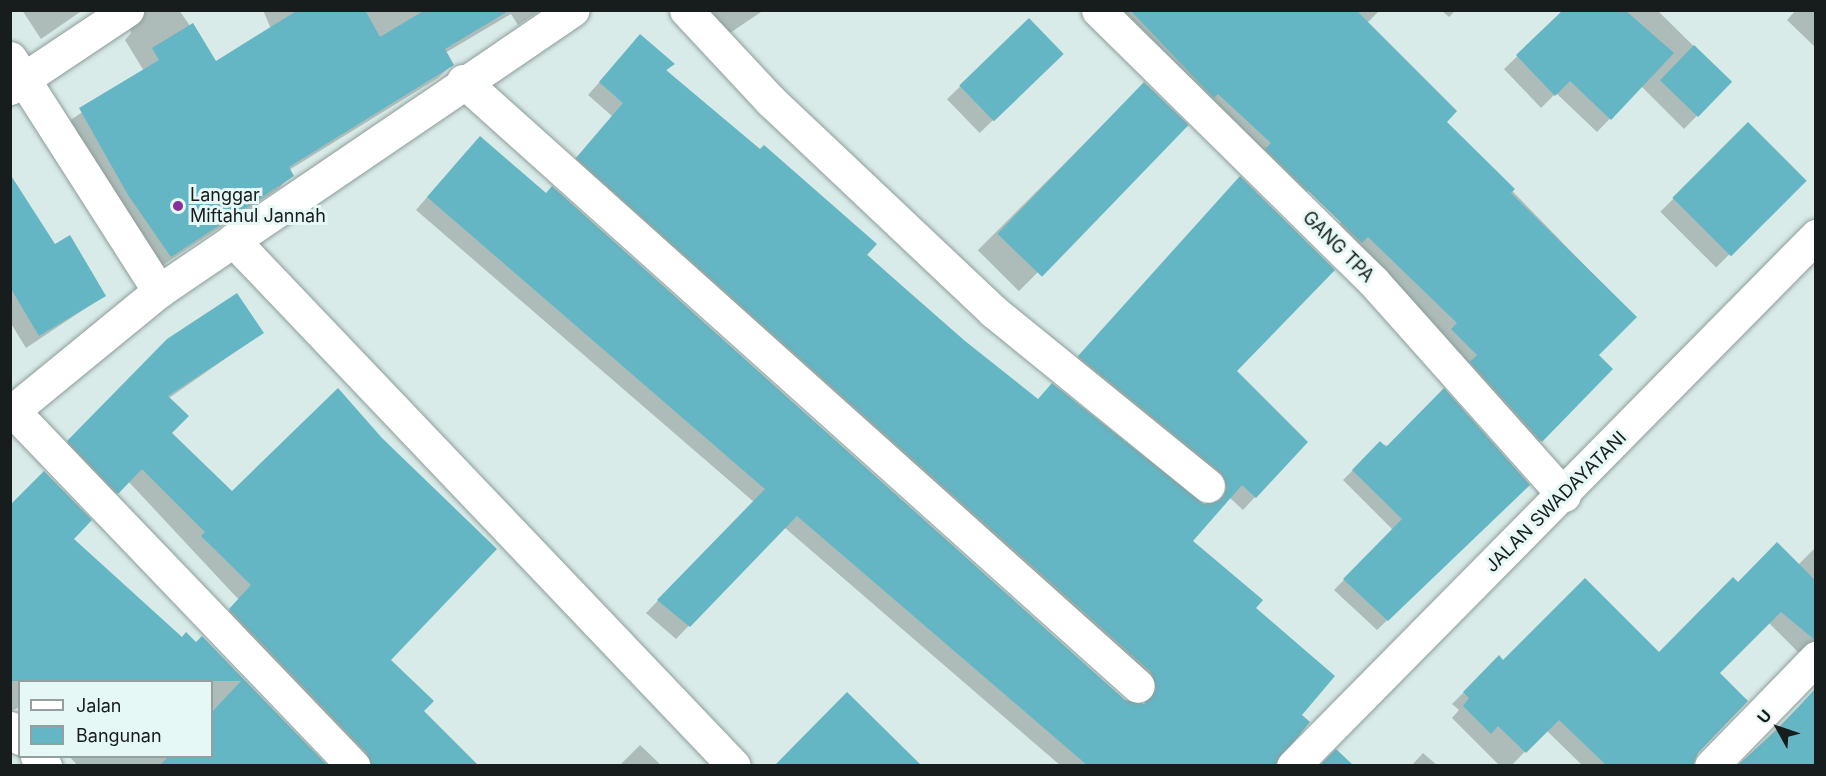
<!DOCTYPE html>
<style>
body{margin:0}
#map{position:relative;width:1826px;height:776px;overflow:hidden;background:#d9ebe8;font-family:Inter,sans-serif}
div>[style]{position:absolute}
.shadow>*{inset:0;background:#0003;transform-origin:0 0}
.building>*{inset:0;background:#64b6c5;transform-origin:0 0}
.roads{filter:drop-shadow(0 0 2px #8c9d9a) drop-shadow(0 0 2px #8c9d9a)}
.street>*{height:33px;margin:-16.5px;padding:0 16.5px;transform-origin:16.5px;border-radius:16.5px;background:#fff}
.dots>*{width:16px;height:16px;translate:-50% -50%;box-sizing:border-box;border:3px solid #e6f8f5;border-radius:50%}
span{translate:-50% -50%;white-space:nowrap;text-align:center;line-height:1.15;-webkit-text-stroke:6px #e6f8f5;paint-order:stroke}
.poi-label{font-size:18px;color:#171d1c}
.left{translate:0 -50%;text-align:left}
.street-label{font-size:18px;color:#171d1c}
.frame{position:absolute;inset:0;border:12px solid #171d1c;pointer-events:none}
.legend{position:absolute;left:18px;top:680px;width:195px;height:78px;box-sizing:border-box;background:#e6f8f5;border:2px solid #93a09e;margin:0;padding:8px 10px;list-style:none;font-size:18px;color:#171d1c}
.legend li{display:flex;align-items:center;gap:12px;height:30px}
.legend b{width:30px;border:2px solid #93a09e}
.north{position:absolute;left:1748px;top:698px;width:60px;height:60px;-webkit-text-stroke:4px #e6f8f5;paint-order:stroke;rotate:310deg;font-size:16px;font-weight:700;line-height:24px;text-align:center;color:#171d1c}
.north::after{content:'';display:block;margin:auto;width:21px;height:27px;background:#171d1c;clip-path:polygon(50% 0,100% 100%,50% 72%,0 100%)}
</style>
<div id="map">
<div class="shadow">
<i style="clip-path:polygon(22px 10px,83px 10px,41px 39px)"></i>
<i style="clip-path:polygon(126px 10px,179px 10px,216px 63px,271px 29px,263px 10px,541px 10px,518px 25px,511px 14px,445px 53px,452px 65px,438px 78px,289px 170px,292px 175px,278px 189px,157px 269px,66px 123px,144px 71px,125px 40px,131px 33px)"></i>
<i style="clip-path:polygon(703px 10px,764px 10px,721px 39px)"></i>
<i style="clip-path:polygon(1117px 10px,1380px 10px,1367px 23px,1411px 67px,1296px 205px)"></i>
<i style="clip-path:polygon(1441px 10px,1456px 10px,1449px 17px)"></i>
<i style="clip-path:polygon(1565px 10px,1657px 10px,1730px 82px,1684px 129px,1641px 86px,1597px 132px,1556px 93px,1541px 108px,1504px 69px)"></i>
<i style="clip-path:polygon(1796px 10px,1816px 10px,1816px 48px,1787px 20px)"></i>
<i style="left:1029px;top:20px;width:47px;height:114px;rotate:46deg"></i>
<i style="clip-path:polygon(640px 36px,673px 64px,666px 71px,964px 343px,1038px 400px,1205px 506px,1215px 503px,1067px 369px,1228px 191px,1235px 372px,1306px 442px,1243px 510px,1229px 497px,1191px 541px,1254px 608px,1300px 715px,1266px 766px,1251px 755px,1242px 766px,1061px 766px,784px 527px,676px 639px,646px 613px,754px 502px,416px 210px,467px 151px,1125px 701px,1145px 704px,1139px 684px,565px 171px,612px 116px,588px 95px)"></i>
<i style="left:1144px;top:84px;width:58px;height:235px;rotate:45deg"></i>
<i style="clip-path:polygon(1446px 123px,1635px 317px,1597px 355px,1611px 369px,1528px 454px,1334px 229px)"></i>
<i style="left:1748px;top:124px;width:79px;height:124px;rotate:45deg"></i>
<i style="clip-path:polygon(10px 177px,54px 246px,104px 296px,26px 348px,10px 322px)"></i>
<i style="clip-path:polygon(262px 333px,169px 398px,170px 433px,389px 660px,422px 711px,478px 766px,369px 766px,216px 624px,239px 600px,128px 481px,104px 506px,55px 455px,168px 340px)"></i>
<i style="clip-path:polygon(1380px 443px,1518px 495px,1377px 630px,1334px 590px,1393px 530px,1343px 480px)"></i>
<i style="clip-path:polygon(10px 507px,72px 539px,182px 639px,196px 644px,202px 638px,324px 766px,78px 766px,69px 756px,212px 756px,212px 682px,20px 682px,20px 707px,10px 711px)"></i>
<i style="clip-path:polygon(1816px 547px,1816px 655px,1798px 652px,1768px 622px,1718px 673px,1693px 766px,1583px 766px,1546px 730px,1511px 766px,1500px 766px,1452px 718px,1459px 710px,1452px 704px,1499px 657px,1503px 662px,1659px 654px,1738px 584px,1798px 565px)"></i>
<i style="clip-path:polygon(1816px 690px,1816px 766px,1738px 766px)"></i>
<i style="clip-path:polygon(847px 695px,919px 766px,777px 766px)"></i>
<i style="clip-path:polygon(640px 745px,662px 766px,619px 766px)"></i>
<i style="clip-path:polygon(1423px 753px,1438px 766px,1411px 766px)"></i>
</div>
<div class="building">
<i style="clip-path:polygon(298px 10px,365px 10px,380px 37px,425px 10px,510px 10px,445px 49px,454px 65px,289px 167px,294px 176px,171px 257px,128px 195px,79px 108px,159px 60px,152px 48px,193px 23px,216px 61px)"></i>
<i style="clip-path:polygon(1130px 10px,1356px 10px,1457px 111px,1447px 122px,1515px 189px,1511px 193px,1637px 317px,1599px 355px,1613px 369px,1542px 442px,1470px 362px,1477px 355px,1451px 329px,1457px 323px,1368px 237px,1362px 243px,1265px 149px,1271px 143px,1218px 94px,1214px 98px)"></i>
<i style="clip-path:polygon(1563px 10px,1625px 10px,1674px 53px,1611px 120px,1570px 81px,1555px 96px,1516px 55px)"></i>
<i style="left:1029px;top:18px;width:50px;height:97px;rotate:46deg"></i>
<i style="clip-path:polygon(640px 34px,675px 64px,666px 70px,760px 149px,764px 145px,877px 244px,867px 255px,965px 341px,1038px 399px,1052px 383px,1204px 504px,1223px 497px,1227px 488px,1220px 472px,1078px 356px,1240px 176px,1335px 270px,1237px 371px,1308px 442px,1256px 498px,1242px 485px,1193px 541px,1263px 600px,1256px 608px,1335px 676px,1302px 715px,1310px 722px,1275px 765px,1087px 765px,797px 516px,690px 627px,657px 600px,765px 489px,427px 197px,480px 136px,546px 193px,552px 186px,1125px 700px,1144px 704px,1156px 689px,1151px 672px,576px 158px,623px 103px,599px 82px)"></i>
<i style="left:1694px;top:45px;width:53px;height:49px;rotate:44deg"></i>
<i style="left:1144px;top:82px;width:62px;height:211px;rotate:44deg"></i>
<i style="left:1748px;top:122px;width:83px;height:107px;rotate:45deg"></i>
<i style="clip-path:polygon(10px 174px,55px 244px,70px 235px,106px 296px,39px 336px,10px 287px)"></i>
<i style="clip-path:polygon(237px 293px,264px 333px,168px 396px,189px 416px,172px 433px,232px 491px,338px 388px,382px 438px,497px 549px,391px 660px,434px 701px,424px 711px,478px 765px,371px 765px,367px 753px,229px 609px,251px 585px,201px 536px,205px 532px,142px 469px,118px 494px,67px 441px,167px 339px)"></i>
<i style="clip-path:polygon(1444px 388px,1530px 485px,1388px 621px,1343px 579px,1402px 519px,1352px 470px,1380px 441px,1386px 447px)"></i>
<i style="clip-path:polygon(44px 471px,92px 520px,74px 539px,182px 637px,186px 632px,196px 642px,202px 636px,327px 765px,160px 765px,169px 756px,212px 756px,212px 712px,241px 681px,10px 681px,10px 505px)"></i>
<i style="clip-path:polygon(1777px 542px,1815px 580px,1815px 640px,1781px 612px,1720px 673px,1748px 701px,1698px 753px,1693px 765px,1606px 765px,1559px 720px,1526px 753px,1498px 726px,1491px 734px,1463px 706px,1469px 698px,1463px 692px,1499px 655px,1503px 660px,1585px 578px,1659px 652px,1733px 577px,1738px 582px)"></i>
<i style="clip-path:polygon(1815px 689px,1815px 765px,1738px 765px,1777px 730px)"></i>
<i style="clip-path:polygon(847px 692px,921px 765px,775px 765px)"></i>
<i style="clip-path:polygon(1336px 749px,1353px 765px,1320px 765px)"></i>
</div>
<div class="roads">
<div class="street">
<i style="left:686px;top:10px;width:125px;rotate:47deg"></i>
<i style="left:771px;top:101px;width:306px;rotate:43.4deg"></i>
<i style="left:993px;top:311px;width:277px;rotate:39.1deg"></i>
<i style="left:1098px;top:10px;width:386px;rotate:44.6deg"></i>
<i style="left:1373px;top:281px;width:287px;rotate:48.3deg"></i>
<i style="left:10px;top:58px;width:277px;rotate:57.4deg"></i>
<i style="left:463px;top:81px;width:906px;rotate:41.87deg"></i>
<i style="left:10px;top:88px;width:141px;rotate:-33.7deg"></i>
<i style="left:233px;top:240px;width:726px;rotate:46.39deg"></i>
<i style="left:13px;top:411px;width:492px;rotate:46.2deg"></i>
<i style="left:10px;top:413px;width:193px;rotate:-39.3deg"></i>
<i style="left:159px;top:291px;width:500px;rotate:-34.2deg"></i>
<i style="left:10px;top:728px;width:14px;rotate:45deg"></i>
<i style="left:37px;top:756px;width:13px;rotate:51deg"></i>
<i style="left:1293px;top:766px;width:745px;rotate:-45.38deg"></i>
<i style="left:1711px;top:766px;width:151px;rotate:-45.8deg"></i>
</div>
</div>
<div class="dots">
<i style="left:178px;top:206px;background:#882f9b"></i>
</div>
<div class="poi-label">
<span class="left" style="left:190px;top:206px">Langgar<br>Miftahul Jannah</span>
</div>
<div class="street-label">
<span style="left:1338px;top:247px;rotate:45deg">GANG TPA</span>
<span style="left:1556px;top:502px;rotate:-45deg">JALAN SWADAYATANI</span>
</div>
<div class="frame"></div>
<ul class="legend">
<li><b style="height:8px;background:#fff"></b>Jalan</li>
<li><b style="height:16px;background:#64b6c5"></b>Bangunan</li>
</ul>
<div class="north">U</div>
</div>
